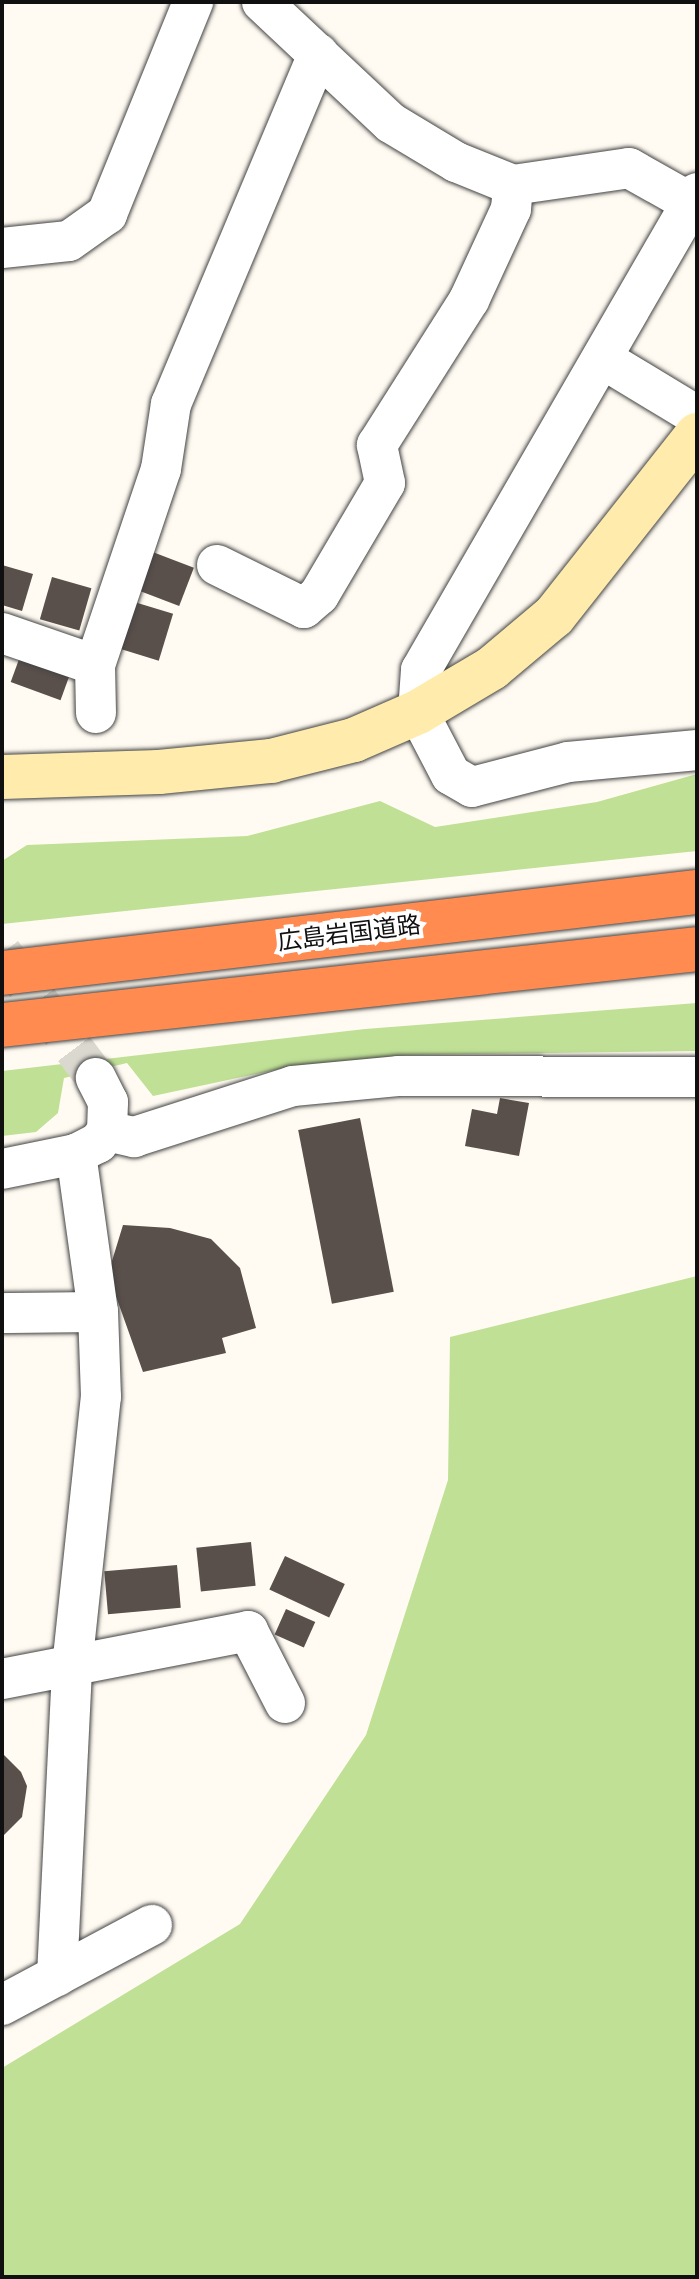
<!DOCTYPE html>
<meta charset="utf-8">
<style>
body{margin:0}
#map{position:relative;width:699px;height:2279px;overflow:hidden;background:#fffbf2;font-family:"Noto Serif","Noto Sans JP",serif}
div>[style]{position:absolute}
.forest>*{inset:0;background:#c0e096}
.building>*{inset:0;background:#594f4b;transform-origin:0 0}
.street-tunnel>*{height:40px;margin-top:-20px;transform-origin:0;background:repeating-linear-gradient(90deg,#dbd8d0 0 40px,transparent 0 60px)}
.roads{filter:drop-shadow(0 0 2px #434343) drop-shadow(0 0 2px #434343)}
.street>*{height:40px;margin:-20px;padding:0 20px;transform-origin:20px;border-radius:20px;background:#fff}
.secondary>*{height:44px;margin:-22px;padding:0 22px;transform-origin:22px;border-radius:22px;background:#ffecad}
.highway>*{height:44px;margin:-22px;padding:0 22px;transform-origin:22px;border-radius:22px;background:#ff8b50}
span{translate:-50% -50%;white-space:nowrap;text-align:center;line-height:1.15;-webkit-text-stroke:8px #fff;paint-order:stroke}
.street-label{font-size:24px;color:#101010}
.frame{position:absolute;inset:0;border:4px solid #101010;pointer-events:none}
</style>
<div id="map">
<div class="forest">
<i style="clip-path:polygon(697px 774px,697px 851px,2px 924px,2px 861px,27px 845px,247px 836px,380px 801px,435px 827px,597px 802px)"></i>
<i style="clip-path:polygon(697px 1003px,697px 1051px,407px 1055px,294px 1066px,153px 1096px,127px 1063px,64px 1078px,58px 1113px,36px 1132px,2px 1136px,2px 1071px,365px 1029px)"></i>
<i style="clip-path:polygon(697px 1276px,697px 2277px,2px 2277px,2px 2068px,240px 1924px,366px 1735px,448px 1480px,450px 1337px)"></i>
</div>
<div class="building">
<i style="left:150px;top:551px;width:47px;height:41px;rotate:21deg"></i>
<i style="clip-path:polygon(2px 565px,33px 574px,22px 611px,2px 605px)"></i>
<i style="left:52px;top:577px;width:41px;height:44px;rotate:16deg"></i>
<i style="left:131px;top:601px;width:44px;height:49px;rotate:17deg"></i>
<i style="left:22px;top:651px;width:53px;height:33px;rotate:20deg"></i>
<i style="clip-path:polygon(500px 1098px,529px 1103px,519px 1156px,465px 1146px,472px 1109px,497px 1114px)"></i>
<i style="left:360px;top:1118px;width:177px;height:63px;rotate:79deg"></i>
<i style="clip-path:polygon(123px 1225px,170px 1228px,211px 1239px,240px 1268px,256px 1328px,222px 1338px,226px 1353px,143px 1372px,108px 1274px)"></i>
<i style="left:251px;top:1542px;width:44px;height:55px;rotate:84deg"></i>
<i style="left:285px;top:1556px;width:66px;height:37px;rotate:25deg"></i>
<i style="left:177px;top:1565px;width:43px;height:73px;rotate:85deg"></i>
<i style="left:286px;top:1609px;width:32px;height:28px;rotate:24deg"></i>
<i style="clip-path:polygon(2px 1753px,21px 1772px,27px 1786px,22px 1817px,2px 1837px)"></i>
</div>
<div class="street-tunnel">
<i style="left:2px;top:953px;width:156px;rotate:53.1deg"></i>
</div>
<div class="roads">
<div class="street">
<i style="left:262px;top:2px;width:177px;rotate:43.2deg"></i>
<i style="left:391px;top:123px;width:76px;rotate:31deg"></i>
<i style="left:456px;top:162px;width:61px;rotate:22deg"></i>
<i style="left:513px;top:185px;width:117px;rotate:-8.3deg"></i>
<i style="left:629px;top:168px;width:71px;rotate:29.4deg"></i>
<i style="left:697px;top:193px;width:551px;rotate:120.05deg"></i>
<i style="left:421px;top:670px;width:42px;rotate:94.1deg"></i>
<i style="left:418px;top:712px;width:71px;rotate:62.4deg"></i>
<i style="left:451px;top:775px;width:24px;rotate:30deg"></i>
<i style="left:472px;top:787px;width:99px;rotate:-14.6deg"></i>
<i style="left:568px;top:762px;width:130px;rotate:-5.3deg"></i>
<i style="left:2px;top:248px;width:67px;rotate:-6deg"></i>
<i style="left:69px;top:241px;width:47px;rotate:-35.4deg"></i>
<i style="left:107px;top:214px;width:229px;rotate:-67.9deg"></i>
<i style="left:603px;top:359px;width:110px;rotate:31.2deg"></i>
<i style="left:217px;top:565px;width:97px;rotate:26.3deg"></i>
<i style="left:304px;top:608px;width:20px;rotate:-41deg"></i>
<i style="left:319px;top:595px;width:130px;rotate:-59.5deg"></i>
<i style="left:385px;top:483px;width:39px;rotate:-102deg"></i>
<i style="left:377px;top:445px;width:172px;rotate:-57.6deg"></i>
<i style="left:469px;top:300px;width:100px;rotate:-65.2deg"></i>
<i style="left:511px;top:209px;width:24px;rotate:-85deg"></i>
<i style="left:2px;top:633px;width:98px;rotate:19deg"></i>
<i style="left:96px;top:713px;width:48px;rotate:-91.2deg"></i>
<i style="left:95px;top:665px;width:207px;rotate:-71.4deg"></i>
<i style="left:161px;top:469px;width:66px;rotate:-81.3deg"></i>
<i style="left:171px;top:404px;width:380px;rotate:-67.2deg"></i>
<i style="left:107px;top:1131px;width:28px;rotate:13deg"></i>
<i style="left:134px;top:1137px;width:167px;rotate:-17.8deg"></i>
<i style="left:293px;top:1086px;width:105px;rotate:-5.4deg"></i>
<i style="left:398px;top:1076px;width:299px;rotate:0.2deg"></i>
<i style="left:2px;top:1169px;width:76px;rotate:-11.5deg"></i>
<i style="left:76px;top:1154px;width:25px;rotate:-27deg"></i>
<i style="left:98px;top:1143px;width:15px;rotate:-53deg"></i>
<i style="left:107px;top:1131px;width:29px;rotate:-88deg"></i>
<i style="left:108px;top:1102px;width:27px;rotate:-117deg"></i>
<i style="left:2px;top:1313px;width:96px;rotate:-0.6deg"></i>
<i style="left:2px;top:1679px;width:251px;rotate:-11deg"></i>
<i style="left:248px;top:1631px;width:81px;rotate:62.8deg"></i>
<i style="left:57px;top:1976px;width:309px;rotate:-87.2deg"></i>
<i style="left:72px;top:1667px;width:272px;rotate:-83.9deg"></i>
<i style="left:101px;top:1397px;width:85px;rotate:-92deg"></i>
<i style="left:98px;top:1312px;width:160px;rotate:-97.9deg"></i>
<i style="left:2px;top:2005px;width:170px;rotate:-28.1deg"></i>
</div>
<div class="secondary">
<i style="left:2px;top:777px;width:157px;rotate:-1.8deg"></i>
<i style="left:159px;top:772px;width:113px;rotate:-5.6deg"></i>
<i style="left:271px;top:761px;width:86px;rotate:-14.2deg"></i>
<i style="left:354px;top:740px;width:70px;rotate:-23.6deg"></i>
<i style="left:418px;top:712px;width:86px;rotate:-30.7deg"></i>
<i style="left:492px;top:668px;width:81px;rotate:-40deg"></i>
<i style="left:554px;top:616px;width:231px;rotate:-51.7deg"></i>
</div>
<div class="highway">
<i style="left:2px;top:973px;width:700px;rotate:-6.65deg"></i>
<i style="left:2px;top:1025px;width:699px;rotate:-6.24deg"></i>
</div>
</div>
<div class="street-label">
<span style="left:349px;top:932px;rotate:-7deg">広島岩国道路</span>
</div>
<div class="frame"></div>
</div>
